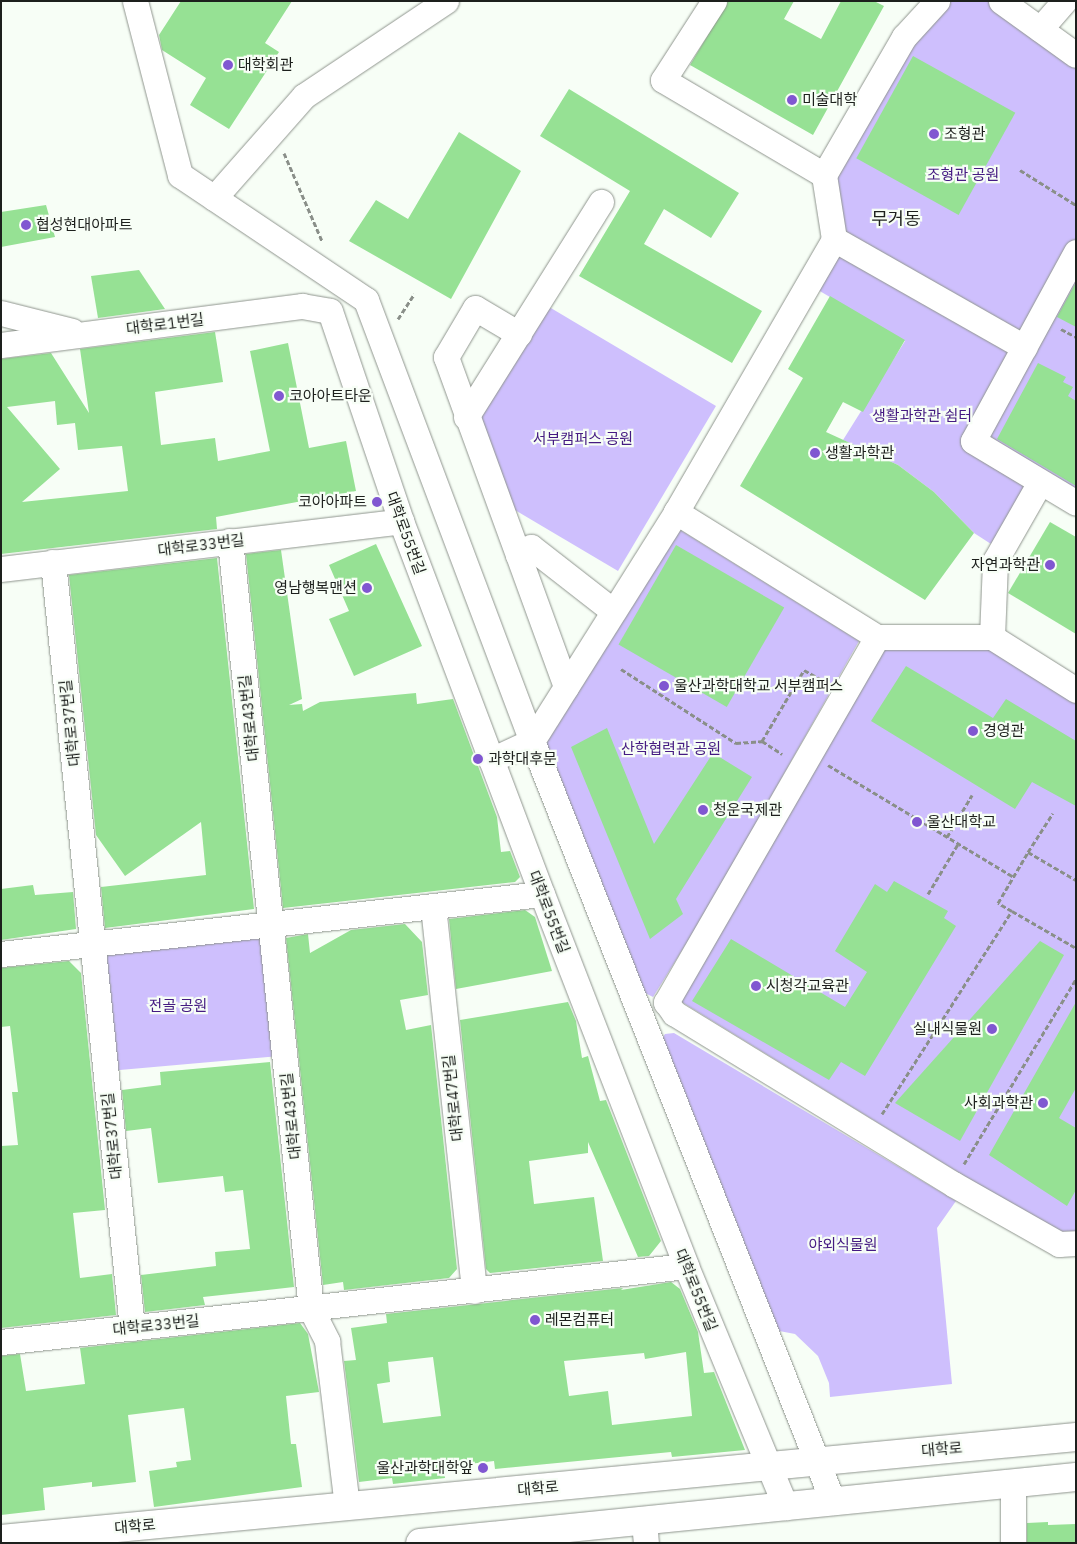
<!DOCTYPE html>
<meta charset="utf-8">
<style>
body{margin:0}
#map{position:relative;width:1077px;height:1544px;overflow:hidden;background:#f7fef6;font-family:"IBM Plex Sans","Noto Sans KR",sans-serif}
div>[style]{position:absolute}
.green>*{inset:0;background:#cebffd;transform-origin:0 0}
.building>*{inset:0;background:#96e194;transform-origin:0 0}
.path>*{height:3px;margin-top:-1.5px;transform-origin:0;background:repeating-linear-gradient(90deg,#8a8f89 0 5px,transparent 0 7.5px)}
.roads{filter:drop-shadow(0 0 1px #8f958e) drop-shadow(0 0 1px #8f958e)}
.street>*{height:25px;margin:-12.5px;padding:0 12.5px;transform-origin:12.5px;border-radius:12.5px;background:#fff}
.primary>*{height:28px;margin:-14px;padding:0 14px;transform-origin:14px;border-radius:14px;background:#fff}
.dots>*{width:14px;height:14px;translate:-50% -50%;box-sizing:border-box;border:2px solid #f7fef6;border-radius:50%}
span{translate:-50% -50%;white-space:nowrap;text-align:center;line-height:1.15;-webkit-text-stroke:4.5px #f7fef6;paint-order:stroke}
.poi-label{font-size:15px;color:#1d201d}
.left{translate:0 -50%;text-align:left}
.right{translate:-100% -50%;text-align:right}
.park-label{font-size:15px;color:#451b82}
.street-label{font-size:15px;color:#1d201d}
.quarter-label{font-size:18px;color:#1d201d}
.frame{position:absolute;inset:0;border:2px solid #1d201d;pointer-events:none}
</style>
<div id="map">
<div class="green">
<i style="clip-path:polygon(948px 1px,993px 1px,1076px 61px,1076px 245px,1024px 338px,839px 235px,831px 178px,912px 40px)"></i>
<i style="clip-path:polygon(1076px 252px,1076px 503px,973px 441px)"></i>
<i style="clip-path:polygon(839px 253px,1015px 350px,967px 444px,1028px 482px,991px 544px,974px 533px,934px 492px,898px 465px,843px 440px,905px 341px,818px 290px)"></i>
<i style="clip-path:polygon(539px 301px,716px 406px,618px 571px,498px 500px,466px 417px)"></i>
<i style="clip-path:polygon(677px 528px,859px 641px,706px 912px,653px 997px,645px 993px,543px 746px)"></i>
<i style="clip-path:polygon(882px 643px,982px 644px,1076px 701px,1076px 1235px,1060px 1235px,680px 1001px)"></i>
<i style="left:263px;top:935px;width:122px;height:163px;rotate:85deg"></i>
<i style="clip-path:polygon(674px 1033px,956px 1201px,937px 1228px,952px 1384px,830px 1397px,829px 1383px,818px 1356px,795px 1334px,774px 1330px,660px 1042px,665px 1034px)"></i>
</div>
<div class="building">
<i style="clip-path:polygon(181px 1px,292px 1px,265px 43px,279px 52px,229px 129px,190px 105px,206px 78px,162px 50px,159px 35px)"></i>
<i style="clip-path:polygon(728px 1px,794px 1px,784px 19px,821px 39px,841px 1px,874px 1px,884px 6px,813px 135px,690px 65px)"></i>
<i style="left:913px;top:56px;width:117px;height:117px;rotate:29deg"></i>
<i style="clip-path:polygon(569px 89px,739px 193px,711px 238px,664px 209px,644px 244px,762px 311px,732px 363px,579px 276px,630px 191px,540px 136px)"></i>
<i style="clip-path:polygon(459px 132px,521px 171px,451px 299px,349px 241px,376px 200px,408px 219px)"></i>
<i style="clip-path:polygon(46px 205px,55px 237px,1px 247px,1px 212px)"></i>
<i style="clip-path:polygon(139px 270px,165px 309px,98px 318px,91px 276px)"></i>
<i style="clip-path:polygon(1076px 282px,1076px 327px,1057px 317px)"></i>
<i style="clip-path:polygon(830px 296px,905px 340px,863px 412px,843px 402px,826px 432px,898px 465px,934px 492px,974px 533px,925px 600px,740px 486px,803px 378px,788px 369px)"></i>
<i style="clip-path:polygon(evenodd,215px 332px,223px 382px,155px 392px,161px 445px,215px 438px,218px 461px,270px 451px,250px 351px,288px 343px,309px 448px,346px 441px,356px 491px,216px 517px,217px 529px,1px 554px,1px 359px,51px 353px,89px 413px,80px 349px,215px 332px,55px 401px,57px 425px,75px 423px,78px 450px,122px 446px,128px 491px,22px 502px,60px 469px,7px 407px,55px 401px)"></i>
<i style="clip-path:polygon(1038px 363px,1066px 377px,1063px 382px,1073px 387px,1068px 396px,1076px 401px,1076px 486px,997px 439px)"></i>
<i style="clip-path:polygon(1050px 522px,1076px 537px,1076px 634px,1008px 593px)"></i>
<i style="clip-path:polygon(376px 544px,422px 646px,354px 676px,329px 619px,349px 611px,329px 565px)"></i>
<i style="left:676px;top:545px;width:125px;height:115px;rotate:30deg"></i>
<i style="clip-path:polygon(281px 550px,302px 699px,289px 705px,302px 704px,303px 711px,320px 702px,416px 693px,417px 704px,453px 699px,497px 817px,501px 852px,510px 851px,520px 877px,515px 882px,283px 908px,246px 554px)"></i>
<i style="clip-path:polygon(217px 558px,254px 909px,105px 928px,101px 887px,206px 875px,201px 822px,125px 876px,96px 835px,69px 575px)"></i>
<i style="clip-path:polygon(906px 666px,993px 718px,1006px 699px,1076px 741px,1076px 806px,1032px 782px,1015px 809px,871px 721px)"></i>
<i style="clip-path:polygon(607px 728px,654px 844px,713px 753px,752px 777px,676px 899px,683px 914px,650px 939px,571px 747px)"></i>
<i style="clip-path:polygon(894px 881px,948px 911px,944px 918px,956px 926px,865px 1076px,841px 1062px,829px 1080px,692px 1001px,731px 939px,845px 1007px,867px 972px,835px 951px,875px 884px,887px 892px)"></i>
<i style="clip-path:polygon(33px 885px,35px 895px,73px 892px,76px 929px,1px 940px,1px 889px)"></i>
<i style="clip-path:polygon(525px 910px,535px 917px,552px 971px,456px 989px,449px 919px)"></i>
<i style="clip-path:polygon(405px 924px,422px 942px,428px 995px,400px 1000px,406px 1030px,431px 1025px,457px 1269px,449px 1278px,344px 1290px,343px 1282px,323px 1285px,286px 938px,308px 934px,310px 953px,351px 930px)"></i>
<i style="clip-path:polygon(1040px 941px,1064px 955px,960px 1141px,895px 1103px)"></i>
<i style="clip-path:polygon(69px 961px,81px 973px,105px 1210px,73px 1213px,80px 1278px,112px 1274px,116px 1315px,1px 1328px,1px 1146px,18px 1145px,12px 1092px,18px 1092px,10px 1026px,1px 1027px,1px 968px)"></i>
<i style="clip-path:polygon(568px 1002px,576px 1021px,582px 1058px,588px 1056px,600px 1101px,606px 1100px,661px 1241px,649px 1256px,638px 1257px,588px 1142px,588px 1153px,529px 1161px,534px 1204px,594px 1197px,603px 1261px,490px 1273px,486px 1269px,460px 1020px)"></i>
<i style="clip-path:polygon(1076px 1002px,1076px 1088px,1059px 1118px,1076px 1128px,1076px 1190px,1067px 1206px,989px 1155px)"></i>
<i style="clip-path:polygon(270px 1062px,294px 1287px,203px 1297px,205px 1305px,145px 1312px,141px 1275px,216px 1266px,215px 1252px,250px 1249px,243px 1190px,225px 1192px,223px 1176px,158px 1183px,151px 1128px,126px 1131px,122px 1090px,161px 1085px,160px 1072px)"></i>
<i style="clip-path:polygon(evenodd,671px 1282px,680px 1289px,698px 1332px,704px 1373px,714px 1372px,745px 1450px,672px 1457px,671px 1452px,495px 1469px,494px 1461px,444px 1467px,445px 1478px,393px 1484px,392px 1478px,359px 1482px,344px 1361px,356px 1360px,351px 1328px,387px 1323px,386px 1314px,623px 1288px,621px 1290px,671px 1282px,686px 1352px,692px 1416px,612px 1425px,608px 1391px,569px 1396px,564px 1361px,644px 1353px,645px 1359px,686px 1352px,671px 1282px,433px 1357px,441px 1416px,383px 1423px,377px 1384px,390px 1382px,388px 1362px,433px 1357px)"></i>
<i style="clip-path:polygon(300px 1323px,308px 1334px,319px 1392px,286px 1396px,291px 1444px,296px 1444px,302px 1487px,154px 1507px,149px 1471px,177px 1467px,176px 1462px,191px 1460px,184px 1408px,128px 1415px,136px 1482px,92px 1487px,92px 1482px,43px 1488px,45px 1510px,1px 1515px,1px 1356px,20px 1354px,26px 1391px,85px 1384px,80px 1348px)"></i>
<i style="clip-path:polygon(1048px 1522px,1048px 1525px,1076px 1524px,1076px 1543px,1027px 1543px,1027px 1523px)"></i>
</div>
<div class="path">
<i style="left:284px;top:153px;width:96px;rotate:66.6deg"></i>
<i style="left:1020px;top:170px;width:66px;rotate:32deg"></i>
<i style="left:398px;top:319px;width:30px;rotate:-57deg"></i>
<i style="left:1061px;top:329px;width:17px;rotate:28deg"></i>
<i style="left:621px;top:669px;width:137px;rotate:32.8deg"></i>
<i style="left:736px;top:743px;width:26px;rotate:-4deg"></i>
<i style="left:762px;top:741px;width:24px;rotate:33deg"></i>
<i style="left:762px;top:741px;width:82px;rotate:-59.4deg"></i>
<i style="left:804px;top:670px;width:25px;rotate:29deg"></i>
<i style="left:828px;top:765px;width:217px;rotate:31.1deg"></i>
<i style="left:947px;top:837px;width:49px;rotate:-59.2deg"></i>
<i style="left:1028px;top:852px;width:46px;rotate:-57.3deg"></i>
<i style="left:928px;top:894px;width:58px;rotate:-59deg"></i>
<i style="left:1012px;top:911px;width:16px;rotate:-150deg"></i>
<i style="left:998px;top:903px;width:59px;rotate:-59.5deg"></i>
<i style="left:1028px;top:852px;width:56px;rotate:30.3deg"></i>
<i style="left:882px;top:1114px;width:241px;rotate:-57.4deg"></i>
<i style="left:1012px;top:911px;width:74px;rotate:30deg"></i>
<i style="left:964px;top:1164px;width:216px;rotate:-58.8deg"></i>
</div>
<div class="roads">
<div class="street">
<i style="left:135px;top:1px;width:180px;rotate:75.5deg"></i>
<i style="left:180px;top:175px;width:224px;rotate:33.9deg"></i>
<i style="left:366px;top:300px;width:471px;rotate:69.4deg"></i>
<i style="left:532px;top:741px;width:818px;rotate:68.42deg"></i>
<i style="left:714px;top:1px;width:94px;rotate:122.8deg"></i>
<i style="left:663px;top:80px;width:187px;rotate:30.5deg"></i>
<i style="left:1001px;top:1px;width:92px;rotate:35.8deg"></i>
<i style="left:1040px;top:29px;width:37px;rotate:-49deg"></i>
<i style="left:214px;top:198px;width:136px;rotate:-48.6deg"></i>
<i style="left:304px;top:96px;width:171px;rotate:-33.8deg"></i>
<i style="left:834px;top:239px;width:65px;rotate:-98.9deg"></i>
<i style="left:824px;top:175px;width:160px;rotate:-59.9deg"></i>
<i style="left:904px;top:37px;width:49px;rotate:-47.5deg"></i>
<i style="left:1076px;top:252px;width:215px;rotate:118.6deg"></i>
<i style="left:973px;top:441px;width:120px;rotate:31deg"></i>
<i style="left:1px;top:313px;width:73px;rotate:14.2deg"></i>
<i style="left:519px;top:334px;width:51px;rotate:-149.4deg"></i>
<i style="left:475px;top:308px;width:57px;rotate:120.6deg"></i>
<i style="left:446px;top:357px;width:351px;rotate:70deg"></i>
<i style="left:1px;top:345px;width:304px;rotate:-7.4deg"></i>
<i style="left:302px;top:306px;width:28px;rotate:10deg"></i>
<i style="left:330px;top:311px;width:222px;rotate:71.3deg"></i>
<i style="left:401px;top:521px;width:399px;rotate:69.3deg"></i>
<i style="left:542px;top:894px;width:399px;rotate:68.8deg"></i>
<i style="left:686px;top:1266px;width:261px;rotate:67.5deg"></i>
<i style="left:466px;top:417px;width:254px;rotate:-57.9deg"></i>
<i style="left:230px;top:541px;width:772px;rotate:83.98deg"></i>
<i style="left:311px;top:1309px;width:36px;rotate:63deg"></i>
<i style="left:327px;top:1341px;width:166px;rotate:83.1deg"></i>
<i style="left:518px;top:555px;width:15px;rotate:-32deg"></i>
<i style="left:531px;top:547px;width:104px;rotate:38deg"></i>
<i style="left:53px;top:562px;width:770px;rotate:84.11deg"></i>
<i style="left:1px;top:569px;width:403px;rotate:-6.8deg"></i>
<i style="left:877px;top:637px;width:237px;rotate:-148.1deg"></i>
<i style="left:676px;top:512px;width:315px;rotate:-59.9deg"></i>
<i style="left:834px;top:239px;width:219px;rotate:29.6deg"></i>
<i style="left:992px;top:637px;width:76px;rotate:-87.7deg"></i>
<i style="left:995px;top:561px;width:89px;rotate:-60.3deg"></i>
<i style="left:1076px;top:690px;width:99px;rotate:-147.8deg"></i>
<i style="left:992px;top:637px;width:115px;rotate:180deg"></i>
<i style="left:877px;top:637px;width:422px;rotate:120deg"></i>
<i style="left:666px;top:1002px;width:14px;rotate:54deg"></i>
<i style="left:674px;top:1013px;width:327px;rotate:31.5deg"></i>
<i style="left:953px;top:1184px;width:122px;rotate:29.5deg"></i>
<i style="left:1059px;top:1244px;width:17px;rotate:-3deg"></i>
<i style="left:491px;top:760px;width:45px;rotate:-24.9deg"></i>
<i style="left:532px;top:741px;width:271px;rotate:-57.8deg"></i>
<i style="left:433px;top:906px;width:387px;rotate:83.9deg"></i>
<i style="left:1px;top:954px;width:544px;rotate:-6.33deg"></i>
<i style="left:1px;top:1342px;width:689px;rotate:-6.33deg"></i>
<i style="left:644px;top:1521px;width:22px;rotate:85deg"></i>
<i style="left:1013px;top:1543px;width:59px;rotate:-90deg"></i>
</div>
<div class="primary">
<i style="left:1px;top:1539px;width:1080px;rotate:-5.42deg"></i>
<i style="left:420px;top:1543px;width:659px;rotate:-5.75deg"></i>
</div>
</div>
<div class="dots">
<i style="left:228px;top:65px;background:#8057d1"></i>
<i style="left:792px;top:100px;background:#8057d1"></i>
<i style="left:934px;top:134px;background:#8057d1"></i>
<i style="left:26px;top:225px;background:#8057d1"></i>
<i style="left:279px;top:396px;background:#8057d1"></i>
<i style="left:815px;top:453px;background:#8057d1"></i>
<i style="left:377px;top:502px;background:#8057d1"></i>
<i style="left:1050px;top:565px;background:#8057d1"></i>
<i style="left:367px;top:588px;background:#8057d1"></i>
<i style="left:664px;top:686px;background:#8057d1"></i>
<i style="left:973px;top:731px;background:#8057d1"></i>
<i style="left:478px;top:759px;background:#8057d1"></i>
<i style="left:703px;top:810px;background:#8057d1"></i>
<i style="left:917px;top:822px;background:#8057d1"></i>
<i style="left:756px;top:986px;background:#8057d1"></i>
<i style="left:992px;top:1029px;background:#8057d1"></i>
<i style="left:1043px;top:1103px;background:#8057d1"></i>
<i style="left:535px;top:1320px;background:#8057d1"></i>
<i style="left:483px;top:1468px;background:#8057d1"></i>
</div>
<div class="poi-label">
<span class="left" style="left:238px;top:65px">대학회관</span>
<span class="left" style="left:802px;top:100px">미술대학</span>
<span class="left" style="left:944px;top:134px">조형관</span>
<span class="left" style="left:36px;top:225px">협성현대아파트</span>
<span class="left" style="left:289px;top:396px">코아아트타운</span>
<span class="left" style="left:825px;top:453px">생활과학관</span>
<span class="right" style="left:367px;top:502px">코아아파트</span>
<span class="right" style="left:1040px;top:565px">자연과학관</span>
<span class="right" style="left:357px;top:588px">영남행복맨션</span>
<span class="left" style="left:674px;top:686px">울산과학대학교 서부캠퍼스</span>
<span class="left" style="left:983px;top:731px">경영관</span>
<span class="left" style="left:488px;top:759px">과학대후문</span>
<span class="left" style="left:713px;top:810px">청운국제관</span>
<span class="left" style="left:927px;top:822px">울산대학교</span>
<span class="left" style="left:766px;top:986px">시청각교육관</span>
<span class="right" style="left:982px;top:1029px">실내식물원</span>
<span class="right" style="left:1033px;top:1103px">사회과학관</span>
<span class="left" style="left:545px;top:1320px">레몬컴퓨터</span>
<span class="right" style="left:473px;top:1468px">울산과학대학앞</span>
</div>
<div class="park-label">
<span style="left:963px;top:175px">조형관 공원</span>
<span style="left:922px;top:416px">생활과학관 쉼터</span>
<span style="left:583px;top:439px">서부캠퍼스 공원</span>
<span style="left:671px;top:749px">산학협력관 공원</span>
<span style="left:178px;top:1006px">전골 공원</span>
<span style="left:843px;top:1245px">야외식물원</span>
</div>
<div class="street-label">
<span style="left:165px;top:324px;rotate:-7deg">대학로1번길</span>
<span style="left:406px;top:533px;rotate:70deg">대학로55번길</span>
<span style="left:201px;top:545px;rotate:-7deg">대학로33번길</span>
<span style="left:249px;top:718px;rotate:-96deg">대학로43번길</span>
<span style="left:70px;top:723px;rotate:-96deg">대학로37번길</span>
<span style="left:549px;top:912px;rotate:69deg">대학로55번길</span>
<span style="left:453px;top:1098px;rotate:-96deg">대학로47번길</span>
<span style="left:291px;top:1116px;rotate:-96deg">대학로43번길</span>
<span style="left:112px;top:1136px;rotate:-96deg">대학로37번길</span>
<span style="left:696px;top:1290px;rotate:68deg">대학로55번길</span>
<span style="left:156px;top:1325px;rotate:-6deg">대학로33번길</span>
<span style="left:942px;top:1449px;rotate:-5deg">대학로</span>
<span style="left:538px;top:1488px;rotate:-5deg">대학로</span>
<span style="left:135px;top:1526px;rotate:-5deg">대학로</span>
</div>
<div class="quarter-label">
<span style="left:896px;top:219px">무거동</span>
</div>
<div class="frame"></div>
</div>
